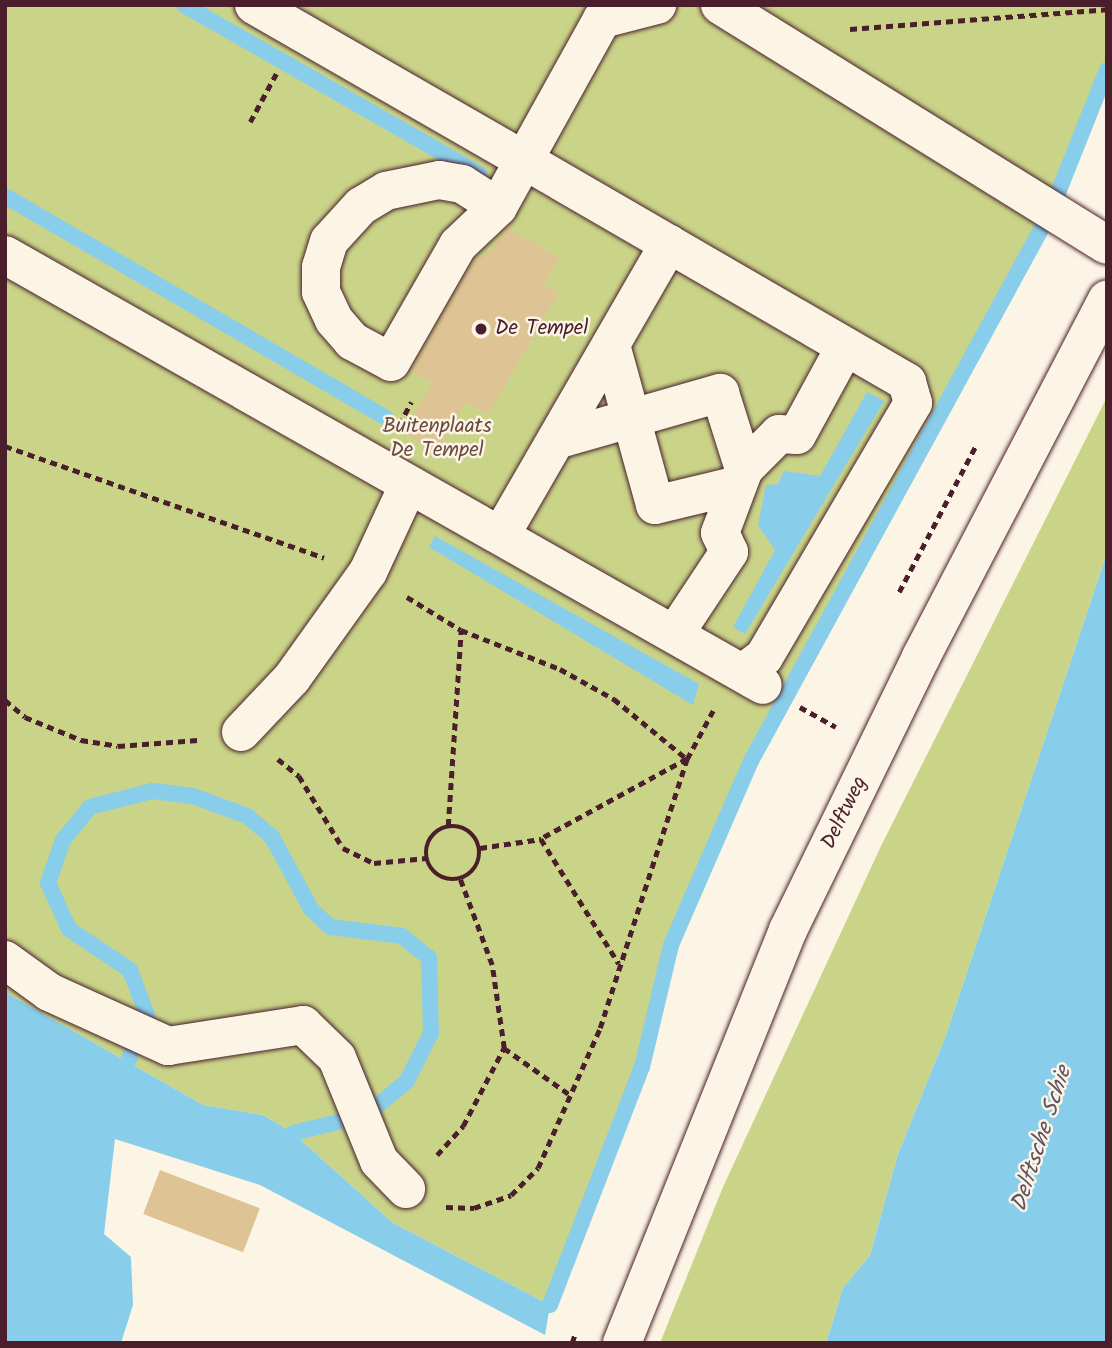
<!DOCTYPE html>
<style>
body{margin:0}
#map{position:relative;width:1112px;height:1348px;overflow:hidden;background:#fcf5e5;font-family:Kalam,sans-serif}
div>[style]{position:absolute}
.green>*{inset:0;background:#cad488}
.water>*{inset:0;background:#88cde9}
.stream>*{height:16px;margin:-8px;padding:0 8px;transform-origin:8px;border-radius:8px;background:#88cde9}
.building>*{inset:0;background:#dec494;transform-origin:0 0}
.path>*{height:4.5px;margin-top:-2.25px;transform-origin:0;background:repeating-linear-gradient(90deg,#4a1f2b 0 7px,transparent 0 12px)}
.path>.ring{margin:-2.25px;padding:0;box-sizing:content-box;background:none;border:4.5px solid #4a1f2b;border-radius:50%}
.roads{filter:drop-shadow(0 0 2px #4a1f2b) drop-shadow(0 0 2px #4a1f2b)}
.minor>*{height:38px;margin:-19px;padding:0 19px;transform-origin:19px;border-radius:19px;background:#fcf5e5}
.dots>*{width:19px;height:19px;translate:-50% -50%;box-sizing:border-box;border:4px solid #fcf5e5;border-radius:50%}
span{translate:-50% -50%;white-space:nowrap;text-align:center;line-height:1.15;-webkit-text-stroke:5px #fcf5e5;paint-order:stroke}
.poi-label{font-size:21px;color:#4a1f2b}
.left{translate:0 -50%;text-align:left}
.park-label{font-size:21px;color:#6a4c42}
.street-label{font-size:21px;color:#4a1f2b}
.water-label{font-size:23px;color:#5d5364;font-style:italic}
.frame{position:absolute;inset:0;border:7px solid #4a1f2b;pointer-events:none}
</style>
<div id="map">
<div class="green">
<i style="clip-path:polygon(5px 5px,1107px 5px,1107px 70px,1050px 213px,751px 761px,671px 945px,642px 1067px,550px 1305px,393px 1223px,293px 1133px,263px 1115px,203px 1105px,5px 992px)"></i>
<i style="clip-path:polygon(1107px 397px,1107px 553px,946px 1035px,898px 1154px,870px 1255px,843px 1288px,826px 1343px,660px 1343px,723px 1187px,881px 846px)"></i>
</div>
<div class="water">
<i style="clip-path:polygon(867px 392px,884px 401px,745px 634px,733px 627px,775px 550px,758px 525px,766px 485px,778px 484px,784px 471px,820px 476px)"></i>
<i style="clip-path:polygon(435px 536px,699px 684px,693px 705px,429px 547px)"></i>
<i style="clip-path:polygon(1107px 553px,1107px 1343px,826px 1343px,843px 1288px,870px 1255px,898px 1154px,946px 1035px)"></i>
<i style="clip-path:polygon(5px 992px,203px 1105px,263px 1115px,293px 1133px,393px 1223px,550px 1305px,545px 1335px,260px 1185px,115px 1139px,104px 1234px,131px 1257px,133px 1305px,121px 1343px,5px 1343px)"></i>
</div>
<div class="stream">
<i style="left:184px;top:5px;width:340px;rotate:29.8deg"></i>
<i style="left:5px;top:196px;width:440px;rotate:30.2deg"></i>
<i style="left:126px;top:1066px;width:55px;rotate:-67.6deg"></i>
<i style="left:147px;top:1015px;width:48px;rotate:-110.7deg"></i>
<i style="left:130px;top:970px;width:73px;rotate:-146.1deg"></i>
<i style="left:69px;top:929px;width:51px;rotate:-114.5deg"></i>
<i style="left:48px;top:883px;width:46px;rotate:-70.8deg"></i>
<i style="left:63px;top:840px;width:43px;rotate:-50.7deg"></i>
<i style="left:90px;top:807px;width:64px;rotate:-14.5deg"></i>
<i style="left:152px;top:791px;width:41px;rotate:7deg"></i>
<i style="left:193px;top:796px;width:58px;rotate:20.3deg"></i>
<i style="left:247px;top:816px;width:33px;rotate:40deg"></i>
<i style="left:272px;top:837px;width:82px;rotate:61.6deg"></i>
<i style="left:311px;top:909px;width:26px;rotate:43deg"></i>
<i style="left:330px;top:927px;width:73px;rotate:7.1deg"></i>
<i style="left:402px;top:936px;width:35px;rotate:39deg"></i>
<i style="left:429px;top:958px;width:75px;rotate:88.5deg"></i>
<i style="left:431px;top:1033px;width:54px;rotate:116.6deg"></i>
<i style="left:407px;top:1081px;width:53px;rotate:140.3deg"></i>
<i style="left:366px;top:1115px;width:75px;rotate:166.1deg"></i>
<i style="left:550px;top:1305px;width:255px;rotate:-68.9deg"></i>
<i style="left:642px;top:1067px;width:125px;rotate:-76.6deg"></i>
<i style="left:671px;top:945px;width:201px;rotate:-66.5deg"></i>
<i style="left:751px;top:761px;width:624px;rotate:-61.38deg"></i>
<i style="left:1050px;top:213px;width:154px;rotate:-68.3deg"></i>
</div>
<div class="building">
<i style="clip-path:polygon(508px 228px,559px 258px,544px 284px,559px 292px,488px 415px,466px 402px,437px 452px,403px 432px,432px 383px,411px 371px,475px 259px,490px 252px)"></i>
<i style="left:160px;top:1170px;width:107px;height:47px;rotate:21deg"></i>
</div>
<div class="path">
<i style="left:850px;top:29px;width:258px;rotate:-4.4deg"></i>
<i style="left:250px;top:122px;width:57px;rotate:-61.6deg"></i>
<i style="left:399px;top:425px;width:26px;rotate:-62deg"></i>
<i style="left:5px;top:446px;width:338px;rotate:19.3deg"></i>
<i style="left:899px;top:592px;width:164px;rotate:-62.3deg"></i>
<i style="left:407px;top:597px;width:63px;rotate:31.4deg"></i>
<i style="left:461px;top:630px;width:106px;rotate:21.5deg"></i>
<i style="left:560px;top:669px;width:62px;rotate:29.1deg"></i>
<i style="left:614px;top:699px;width:94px;rotate:39.4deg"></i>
<i style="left:687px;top:759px;width:166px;rotate:151.3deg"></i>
<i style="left:5px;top:700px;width:26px;rotate:40deg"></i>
<i style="left:25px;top:717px;width:61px;rotate:22.3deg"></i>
<i style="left:81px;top:740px;width:37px;rotate:9deg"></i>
<i style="left:118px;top:746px;width:80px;rotate:-4.3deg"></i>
<i style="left:800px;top:707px;width:41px;rotate:29.1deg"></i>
<i style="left:278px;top:759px;width:27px;rotate:39deg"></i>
<i style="left:299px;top:776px;width:84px;rotate:58.6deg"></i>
<i style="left:343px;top:848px;width:34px;rotate:26deg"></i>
<i style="left:374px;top:863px;width:53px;rotate:-5.4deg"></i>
<i style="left:448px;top:826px;width:196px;rotate:-86.2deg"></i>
<i class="ring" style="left:426px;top:826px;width:49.5px;height:49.5px"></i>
<i style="left:480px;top:848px;width:62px;rotate:-8.4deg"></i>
<i style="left:541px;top:839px;width:147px;rotate:58deg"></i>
<i style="left:504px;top:1048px;width:80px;rotate:35.3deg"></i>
<i style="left:437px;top:1155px;width:39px;rotate:-48deg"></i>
<i style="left:463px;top:1126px;width:88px;rotate:-62.3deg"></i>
<i style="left:504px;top:1048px;width:84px;rotate:-98.2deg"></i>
<i style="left:492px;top:965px;width:92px;rotate:-110.4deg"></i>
<i style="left:446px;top:1207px;width:28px;rotate:2deg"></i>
<i style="left:474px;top:1208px;width:39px;rotate:-19deg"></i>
<i style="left:511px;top:1195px;width:38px;rotate:-45deg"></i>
<i style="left:538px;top:1168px;width:153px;rotate:-66.1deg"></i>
<i style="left:600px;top:1028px;width:283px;rotate:-72.1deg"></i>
<i style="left:687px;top:759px;width:59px;rotate:-61.7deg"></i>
<i style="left:572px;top:1343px;width:9px;rotate:-72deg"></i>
</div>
<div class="roads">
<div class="minor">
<i style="left:254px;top:5px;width:311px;rotate:29.9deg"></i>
<i style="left:524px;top:160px;width:161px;rotate:-61deg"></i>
<i style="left:602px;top:19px;width:57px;rotate:-14.3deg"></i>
<i style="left:720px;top:5px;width:455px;rotate:31.8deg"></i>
<i style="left:498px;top:207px;width:43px;rotate:-147.4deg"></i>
<i style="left:462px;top:184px;width:23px;rotate:-170deg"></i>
<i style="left:439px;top:180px;width:54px;rotate:168.3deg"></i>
<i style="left:386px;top:191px;width:29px;rotate:149deg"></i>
<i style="left:361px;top:206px;width:47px;rotate:132.4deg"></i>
<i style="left:329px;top:241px;width:27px;rotate:107deg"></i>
<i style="left:321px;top:267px;width:25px;rotate:90deg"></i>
<i style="left:321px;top:292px;width:31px;rotate:65deg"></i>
<i style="left:334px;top:320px;width:28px;rotate:49deg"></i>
<i style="left:352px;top:341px;width:44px;rotate:28.3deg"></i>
<i style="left:391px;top:362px;width:135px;rotate:-60.2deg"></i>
<i style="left:458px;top:245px;width:55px;rotate:-43.5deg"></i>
<i style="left:498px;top:207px;width:54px;rotate:-61deg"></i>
<i style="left:524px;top:160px;width:443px;rotate:30.1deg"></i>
<i style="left:907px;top:382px;width:22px;rotate:74deg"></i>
<i style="left:913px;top:403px;width:294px;rotate:120.4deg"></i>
<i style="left:764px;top:657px;width:25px;rotate:143deg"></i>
<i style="left:5px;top:255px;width:871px;rotate:29.57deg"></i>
<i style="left:611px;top:345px;width:166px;rotate:74.6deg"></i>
<i style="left:655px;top:505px;width:81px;rotate:-13.5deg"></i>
<i style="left:556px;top:440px;width:171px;rotate:-16deg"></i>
<i style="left:720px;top:393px;width:80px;rotate:72.5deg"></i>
<i style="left:502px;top:533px;width:334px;rotate:-60deg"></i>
<i style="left:676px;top:632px;width:96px;rotate:-56.5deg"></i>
<i style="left:729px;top:552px;width:21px;rotate:-115deg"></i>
<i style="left:720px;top:533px;width:68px;rotate:-69.4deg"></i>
<i style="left:744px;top:469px;width:49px;rotate:-45deg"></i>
<i style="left:779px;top:434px;width:18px;rotate:3deg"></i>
<i style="left:797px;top:435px;width:100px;rotate:-61.4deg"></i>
<i style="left:241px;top:732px;width:74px;rotate:-46.6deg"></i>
<i style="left:292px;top:678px;width:130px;rotate:-54.4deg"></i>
<i style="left:368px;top:572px;width:95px;rotate:-65.1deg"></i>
<i style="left:5px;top:960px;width:54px;rotate:36deg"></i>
<i style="left:49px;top:992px;width:131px;rotate:24.4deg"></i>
<i style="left:168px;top:1046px;width:137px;rotate:-8.8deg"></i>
<i style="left:303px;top:1025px;width:47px;rotate:44.1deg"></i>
<i style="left:337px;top:1058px;width:111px;rotate:67.8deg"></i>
<i style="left:379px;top:1161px;width:39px;rotate:46deg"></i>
<i style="left:622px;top:1343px;width:445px;rotate:-68.1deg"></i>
<i style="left:788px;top:930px;width:304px;rotate:-64deg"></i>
<i style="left:921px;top:657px;width:403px;rotate:-62.5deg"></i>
</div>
</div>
<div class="dots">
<i style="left:481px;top:329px;background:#4a1f2b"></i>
</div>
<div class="poi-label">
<span class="left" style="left:495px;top:329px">De Tempel</span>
</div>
<div class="park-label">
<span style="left:437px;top:439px">Buitenplaats<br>De Tempel</span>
</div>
<div class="street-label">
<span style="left:845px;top:813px;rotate:-64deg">Delftweg</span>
</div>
<div class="water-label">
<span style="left:1042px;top:1139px;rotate:-72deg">Delftsche Schie</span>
</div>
<div class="frame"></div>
</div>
